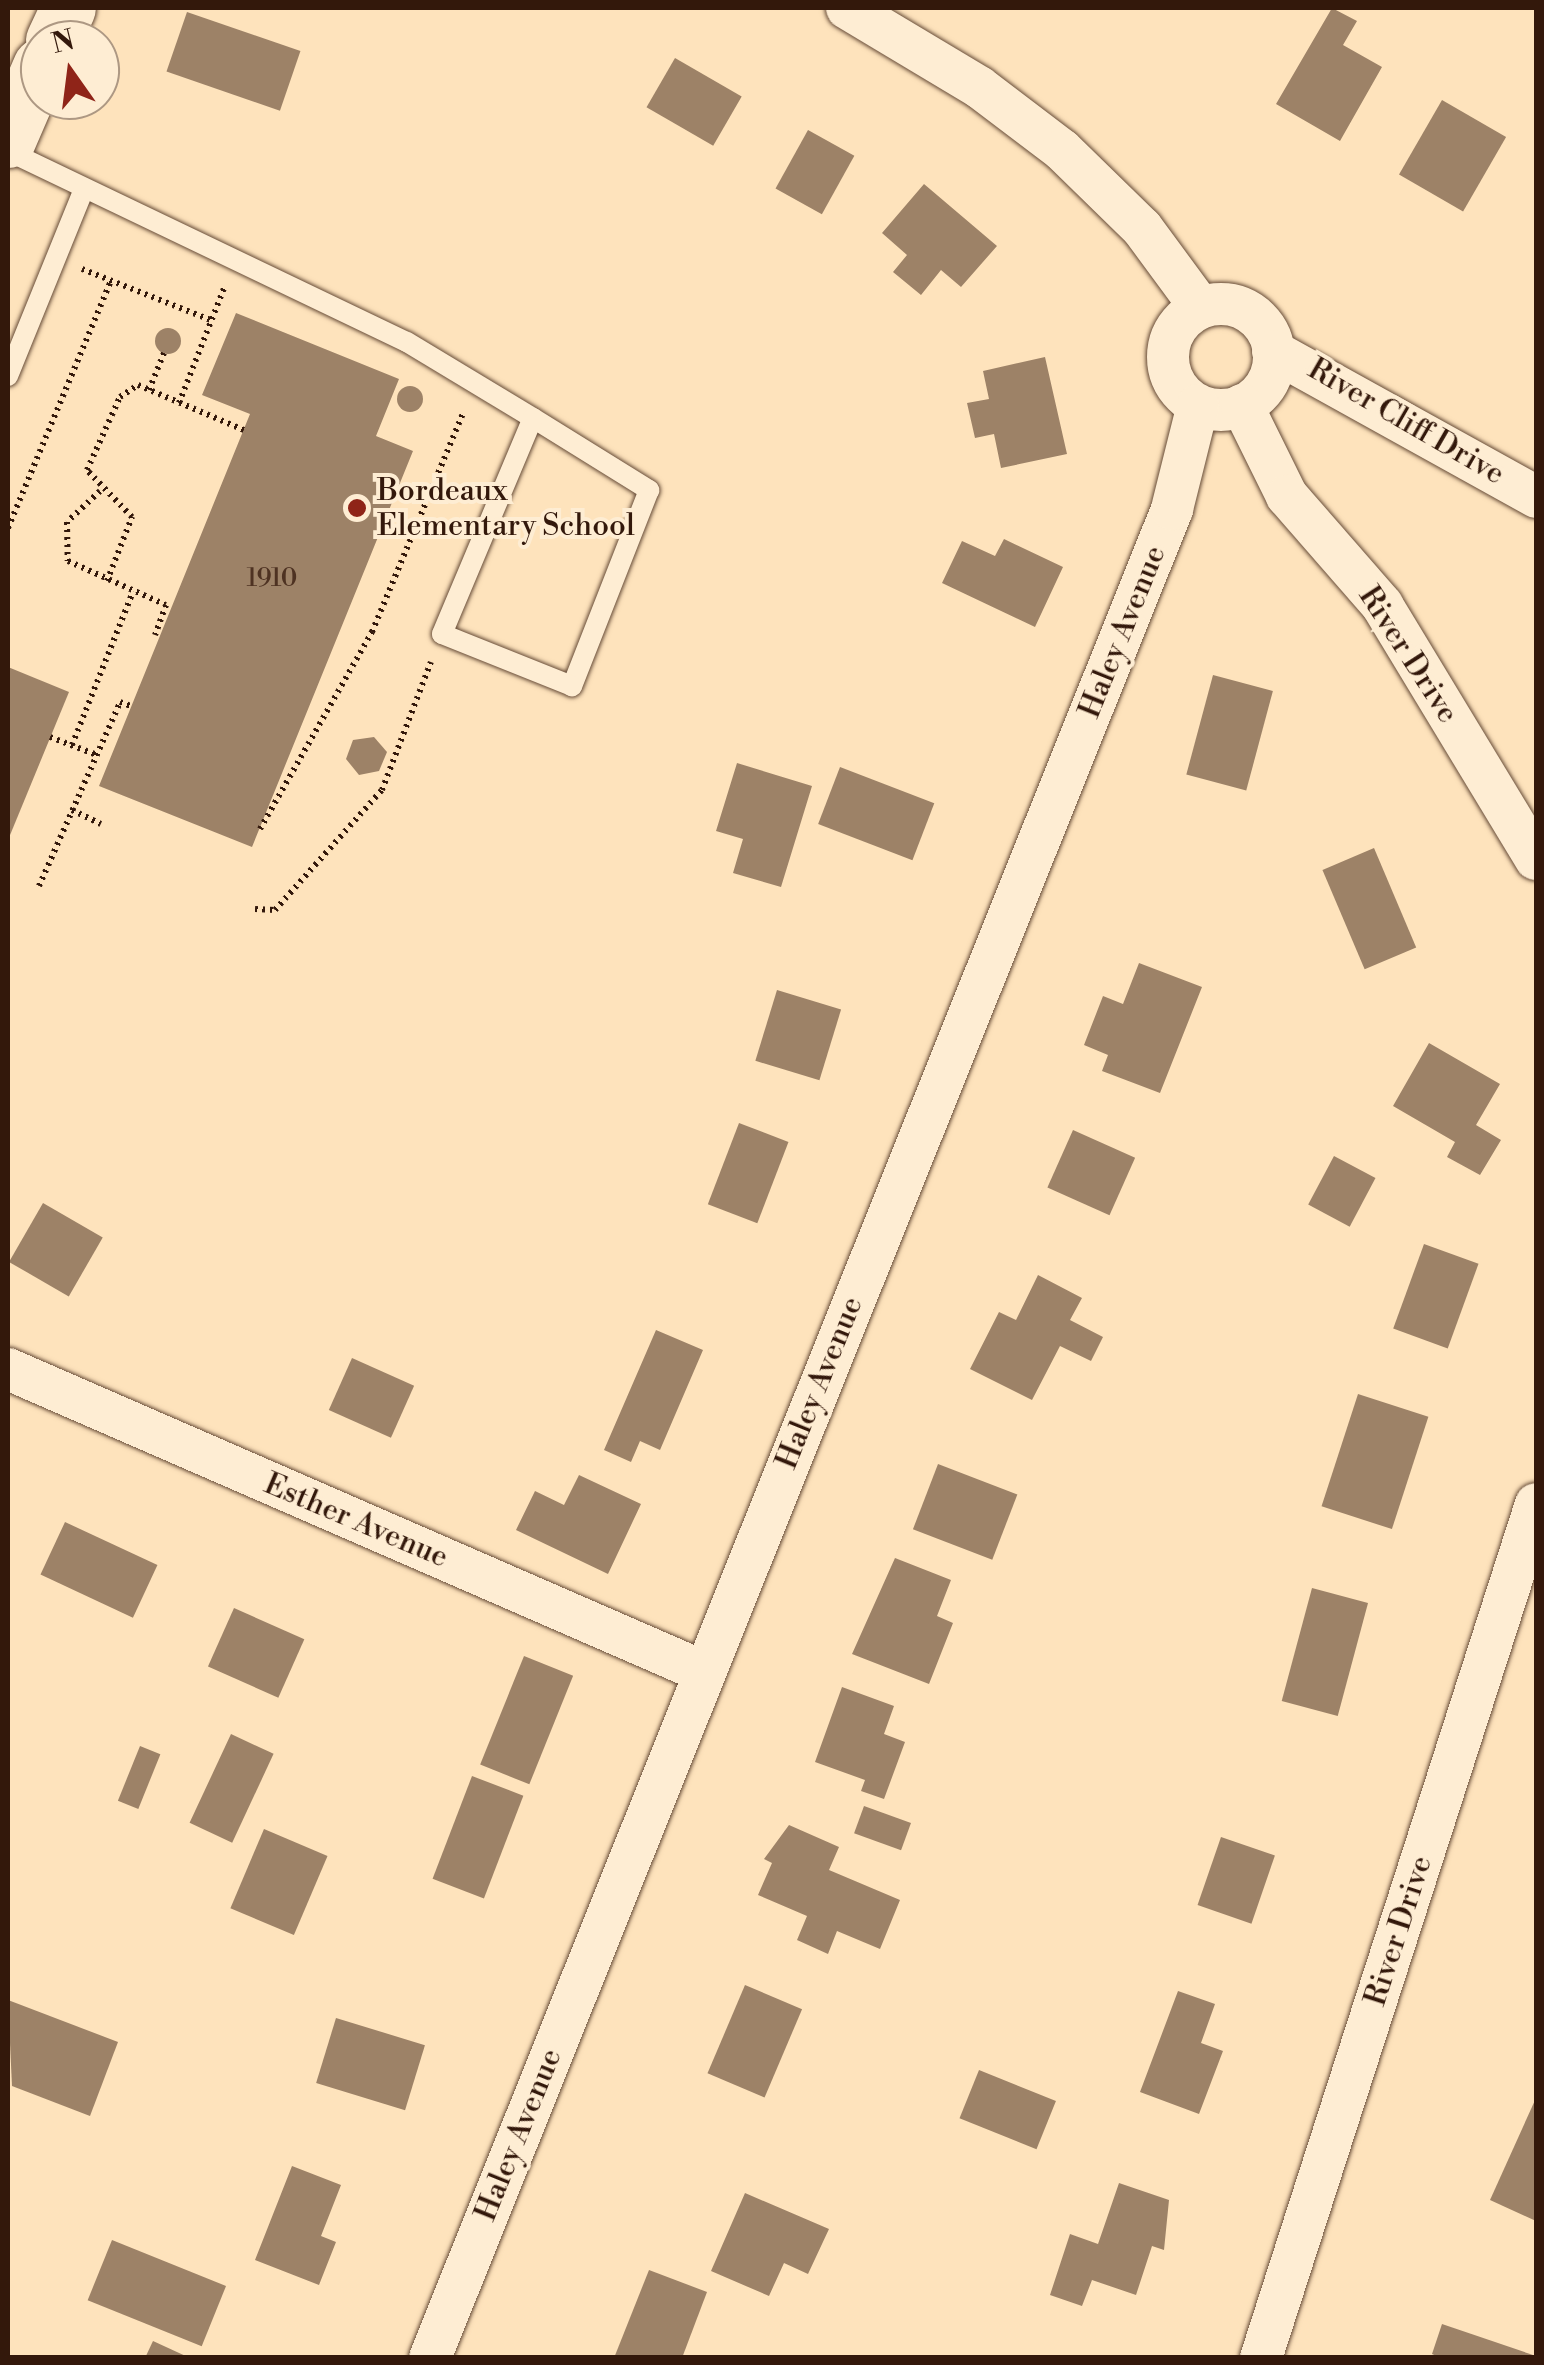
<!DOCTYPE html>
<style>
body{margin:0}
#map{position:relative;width:1544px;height:2365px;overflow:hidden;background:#fee3bc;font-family:"Libre Bodoni",serif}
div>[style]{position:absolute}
.building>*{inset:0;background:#9d8267;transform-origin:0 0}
.round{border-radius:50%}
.path>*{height:6px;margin-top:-3px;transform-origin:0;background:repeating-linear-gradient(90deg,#33180b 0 2.5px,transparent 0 7.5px)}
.roads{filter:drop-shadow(0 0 2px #664b37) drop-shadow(0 0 2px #664b37)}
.lane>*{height:20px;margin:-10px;padding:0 10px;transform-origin:10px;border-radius:10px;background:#feedd3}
.street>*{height:42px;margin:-21px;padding:0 21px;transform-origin:21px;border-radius:21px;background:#feedd3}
.street>.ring{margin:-21px;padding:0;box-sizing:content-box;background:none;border:42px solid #feedd3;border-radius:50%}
.secondary>*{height:55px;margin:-27.5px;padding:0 27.5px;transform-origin:27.5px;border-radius:27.5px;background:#feedd3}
.dots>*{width:28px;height:28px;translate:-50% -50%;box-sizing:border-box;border:5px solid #feedd3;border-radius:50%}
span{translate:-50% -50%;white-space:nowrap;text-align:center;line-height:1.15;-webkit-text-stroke:8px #feedd3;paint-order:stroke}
.number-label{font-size:25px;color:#4e3222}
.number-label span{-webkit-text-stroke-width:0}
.street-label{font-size:30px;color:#33180b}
.poi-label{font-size:30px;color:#33180b}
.left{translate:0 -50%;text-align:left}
.frame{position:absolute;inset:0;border:10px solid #33180b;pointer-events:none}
.north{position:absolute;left:20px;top:20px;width:100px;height:100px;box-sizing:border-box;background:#feedd3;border:2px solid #ad9883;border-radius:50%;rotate:346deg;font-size:28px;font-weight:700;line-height:40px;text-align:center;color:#33180b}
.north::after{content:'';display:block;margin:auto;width:35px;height:45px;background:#8f2418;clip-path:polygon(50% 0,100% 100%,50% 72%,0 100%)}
</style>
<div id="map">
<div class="building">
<i style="clip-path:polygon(1332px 8px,1357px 21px,1343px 45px,1382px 67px,1340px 141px,1276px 104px)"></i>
<i style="left:187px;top:12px;width:120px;height:63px;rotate:19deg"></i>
<i style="left:675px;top:58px;width:77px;height:57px;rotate:30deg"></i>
<i style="left:1442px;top:100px;width:74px;height:86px;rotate:30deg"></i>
<i style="left:808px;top:130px;width:53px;height:67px;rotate:29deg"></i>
<i style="clip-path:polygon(924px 184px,997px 246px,961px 287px,941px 270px,921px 295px,893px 272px,907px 255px,882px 233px)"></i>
<i style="clip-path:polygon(236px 313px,399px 379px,376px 436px,413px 451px,252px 847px,99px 786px,250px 414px,202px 395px)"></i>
<i class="round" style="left:155px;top:328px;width:26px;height:26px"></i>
<i style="clip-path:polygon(1045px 357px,1067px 454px,1001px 468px,994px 434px,975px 438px,967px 403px,989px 399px,983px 371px)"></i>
<i class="round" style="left:397px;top:386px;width:26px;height:26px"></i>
<i style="clip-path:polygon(1004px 539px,1063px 567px,1035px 627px,942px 583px,962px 541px,995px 556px)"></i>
<i style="clip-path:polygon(8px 667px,69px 692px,8px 840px)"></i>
<i style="left:1213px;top:675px;width:62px;height:103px;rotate:15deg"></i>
<i style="clip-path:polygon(374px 737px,387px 752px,379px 771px,359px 775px,346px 759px,353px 740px)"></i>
<i style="clip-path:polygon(737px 763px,812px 786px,781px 887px,733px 873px,743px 839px,716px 831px)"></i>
<i style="left:840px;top:767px;width:101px;height:61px;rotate:21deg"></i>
<i style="left:1374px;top:848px;width:108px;height:56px;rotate:67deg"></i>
<i style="clip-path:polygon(1139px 963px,1202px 987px,1160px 1093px,1102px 1071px,1108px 1055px,1084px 1045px,1103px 996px,1123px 1004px)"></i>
<i style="left:777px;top:990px;width:67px;height:74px;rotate:17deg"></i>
<i style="clip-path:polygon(1429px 1043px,1500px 1084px,1476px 1125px,1501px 1140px,1480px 1175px,1447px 1157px,1455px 1142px,1393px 1106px)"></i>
<i style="left:739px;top:1123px;width:53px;height:87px;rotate:21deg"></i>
<i style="left:1073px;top:1130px;width:68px;height:63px;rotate:24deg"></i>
<i style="left:1334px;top:1156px;width:47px;height:55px;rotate:28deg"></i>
<i style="left:43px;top:1203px;width:69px;height:68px;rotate:30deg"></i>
<i style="left:1424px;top:1244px;width:58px;height:90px;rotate:20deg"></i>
<i style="clip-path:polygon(1038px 1275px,1082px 1298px,1070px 1320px,1103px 1337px,1091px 1361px,1060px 1346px,1032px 1400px,970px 1369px,999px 1312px,1016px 1320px)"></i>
<i style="clip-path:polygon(656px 1330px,703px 1350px,660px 1450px,640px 1441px,631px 1462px,604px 1450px)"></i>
<i style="left:352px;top:1358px;width:68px;height:57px;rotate:24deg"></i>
<i style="left:1358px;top:1394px;width:74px;height:118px;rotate:18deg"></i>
<i style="left:938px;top:1464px;width:85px;height:70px;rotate:21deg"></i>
<i style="clip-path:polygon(579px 1475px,641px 1504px,608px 1574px,516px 1530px,535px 1491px,564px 1505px)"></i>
<i style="left:65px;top:1522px;width:102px;height:58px;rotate:25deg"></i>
<i style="clip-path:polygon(895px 1558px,951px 1580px,937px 1616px,953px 1623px,929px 1684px,852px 1654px)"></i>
<i style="left:1312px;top:1588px;width:58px;height:117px;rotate:15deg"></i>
<i style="left:234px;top:1608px;width:77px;height:64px;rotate:24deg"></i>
<i style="left:524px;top:1656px;width:53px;height:117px;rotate:22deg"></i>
<i style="clip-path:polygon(842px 1687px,894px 1706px,884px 1734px,905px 1742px,884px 1799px,861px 1791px,865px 1780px,815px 1762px)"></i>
<i style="left:231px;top:1734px;width:47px;height:98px;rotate:25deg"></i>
<i style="left:140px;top:1746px;width:22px;height:59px;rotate:22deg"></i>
<i style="left:472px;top:1776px;width:55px;height:110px;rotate:21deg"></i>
<i style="left:864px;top:1806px;width:50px;height:29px;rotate:20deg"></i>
<i style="clip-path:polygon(789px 1825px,839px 1847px,829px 1870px,900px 1900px,880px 1949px,837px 1931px,828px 1954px,797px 1940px,807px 1916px,758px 1895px,772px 1863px,764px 1859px)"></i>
<i style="left:264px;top:1829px;width:69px;height:86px;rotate:23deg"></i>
<i style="left:1221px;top:1837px;width:57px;height:72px;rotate:19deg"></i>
<i style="left:745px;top:1985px;width:62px;height:96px;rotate:23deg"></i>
<i style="clip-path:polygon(1178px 1991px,1215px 2004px,1201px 2043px,1223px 2051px,1199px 2114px,1140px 2092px)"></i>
<i style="clip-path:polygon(8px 2000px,118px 2042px,90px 2116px,12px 2086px)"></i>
<i style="left:336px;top:2018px;width:93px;height:68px;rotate:17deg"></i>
<i style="left:979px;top:2070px;width:83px;height:52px;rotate:22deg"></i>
<i style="clip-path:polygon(1536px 2098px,1536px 2221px,1490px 2200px)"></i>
<i style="clip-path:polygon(292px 2166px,341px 2185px,321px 2236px,336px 2242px,319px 2285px,255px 2260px)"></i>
<i style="clip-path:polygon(1119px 2183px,1169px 2200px,1164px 2250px,1152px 2246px,1136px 2295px,1092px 2280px,1082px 2306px,1050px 2295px,1070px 2234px,1098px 2244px)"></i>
<i style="clip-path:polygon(745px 2193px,829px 2229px,808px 2274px,784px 2263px,769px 2296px,711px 2271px)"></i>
<i style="left:112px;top:2240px;width:123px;height:65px;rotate:22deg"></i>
<i style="clip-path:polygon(649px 2270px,707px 2292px,682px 2358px,614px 2358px)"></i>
<i style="clip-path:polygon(1442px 2324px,1536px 2356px,1536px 2358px,1441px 2358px,1432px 2354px)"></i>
<i style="clip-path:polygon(153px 2341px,190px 2358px,145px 2358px)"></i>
</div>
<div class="path">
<i style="left:82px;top:269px;width:139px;rotate:21.6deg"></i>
<i style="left:149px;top:390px;width:40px;rotate:-68deg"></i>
<i style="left:179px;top:403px;width:123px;rotate:-68.6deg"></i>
<i style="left:100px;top:491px;width:45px;rotate:136.8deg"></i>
<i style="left:67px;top:522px;width:39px;rotate:89deg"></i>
<i style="left:68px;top:561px;width:107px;rotate:24.2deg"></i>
<i style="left:166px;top:605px;width:32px;rotate:110deg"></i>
<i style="left:8px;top:528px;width:269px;rotate:-67.4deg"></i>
<i style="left:107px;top:581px;width:69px;rotate:-68.7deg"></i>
<i style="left:132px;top:517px;width:65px;rotate:-133.8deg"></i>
<i style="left:87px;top:470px;width:80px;rotate:-65.7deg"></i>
<i style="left:120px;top:397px;width:22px;rotate:-34deg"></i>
<i style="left:138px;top:385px;width:115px;rotate:23deg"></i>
<i style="left:50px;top:737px;width:50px;rotate:21deg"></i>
<i style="left:72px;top:745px;width:165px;rotate:-68.3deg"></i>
<i style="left:72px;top:810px;width:32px;rotate:26deg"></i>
<i style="left:260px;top:829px;width:227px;rotate:-60.4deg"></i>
<i style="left:372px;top:632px;width:237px;rotate:-67.4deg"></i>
<i style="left:39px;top:886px;width:201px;rotate:-66.2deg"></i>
<i style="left:120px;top:702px;width:12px;rotate:20deg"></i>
<i style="left:255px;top:909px;width:20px;rotate:3deg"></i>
<i style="left:275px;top:910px;width:161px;rotate:-48.3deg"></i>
<i style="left:382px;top:790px;width:137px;rotate:-69.1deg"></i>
</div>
<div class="roads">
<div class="lane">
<i style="left:8px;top:151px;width:442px;rotate:25.6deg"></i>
<i style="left:407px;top:342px;width:147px;rotate:31.1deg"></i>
<i style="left:533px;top:418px;width:137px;rotate:31.8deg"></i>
<i style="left:649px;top:490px;width:211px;rotate:111.4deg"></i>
<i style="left:572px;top:686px;width:140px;rotate:-158.2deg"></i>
<i style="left:442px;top:634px;width:234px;rotate:-67.2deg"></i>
<i style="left:8px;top:376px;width:200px;rotate:-67.9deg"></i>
</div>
<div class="street">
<i style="left:847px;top:8px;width:154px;rotate:30.9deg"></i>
<i style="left:979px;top:87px;width:104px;rotate:37.2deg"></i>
<i style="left:1062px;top:150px;width:112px;rotate:44.3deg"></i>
<i style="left:1142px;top:228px;width:99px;rotate:53.6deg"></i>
<i class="ring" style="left:1168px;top:304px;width:64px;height:64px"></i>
<i style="left:1273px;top:351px;width:301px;rotate:29deg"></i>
<i style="left:1242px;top:405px;width:102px;rotate:63.7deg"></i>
<i style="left:1287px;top:496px;width:145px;rotate:48.9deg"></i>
<i style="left:1382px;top:605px;width:297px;rotate:58.8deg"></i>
<i style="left:8px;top:1369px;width:759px;rotate:23.53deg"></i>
<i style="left:430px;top:2358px;width:1992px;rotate:-68.13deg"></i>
<i style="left:1172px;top:509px;width:107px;rotate:-76deg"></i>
<i style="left:1261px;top:2358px;width:897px;rotate:-72.15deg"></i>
</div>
<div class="secondary">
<i style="left:53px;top:40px;width:35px;rotate:-65deg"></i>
<i style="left:8px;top:140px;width:81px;rotate:-66.6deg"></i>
</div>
</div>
<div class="dots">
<i style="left:357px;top:508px;background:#8f2418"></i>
</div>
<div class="number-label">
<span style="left:272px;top:579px">1910</span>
</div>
<div class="street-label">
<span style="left:1406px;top:422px;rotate:30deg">River Cliff Drive</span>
<span style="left:1123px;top:632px;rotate:-68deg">Haley Avenue</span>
<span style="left:1408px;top:655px;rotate:57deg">River Drive</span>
<span style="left:820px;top:1383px;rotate:-68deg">Haley Avenue</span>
<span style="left:356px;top:1521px;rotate:23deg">Esther Avenue</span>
<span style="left:1399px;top:1931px;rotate:-72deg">River Drive</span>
<span style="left:519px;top:2135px;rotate:-68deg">Haley Avenue</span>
</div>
<div class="poi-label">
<span class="left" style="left:377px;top:508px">Bordeaux<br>Elementary School</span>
</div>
<div class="frame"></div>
<div class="north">N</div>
</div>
